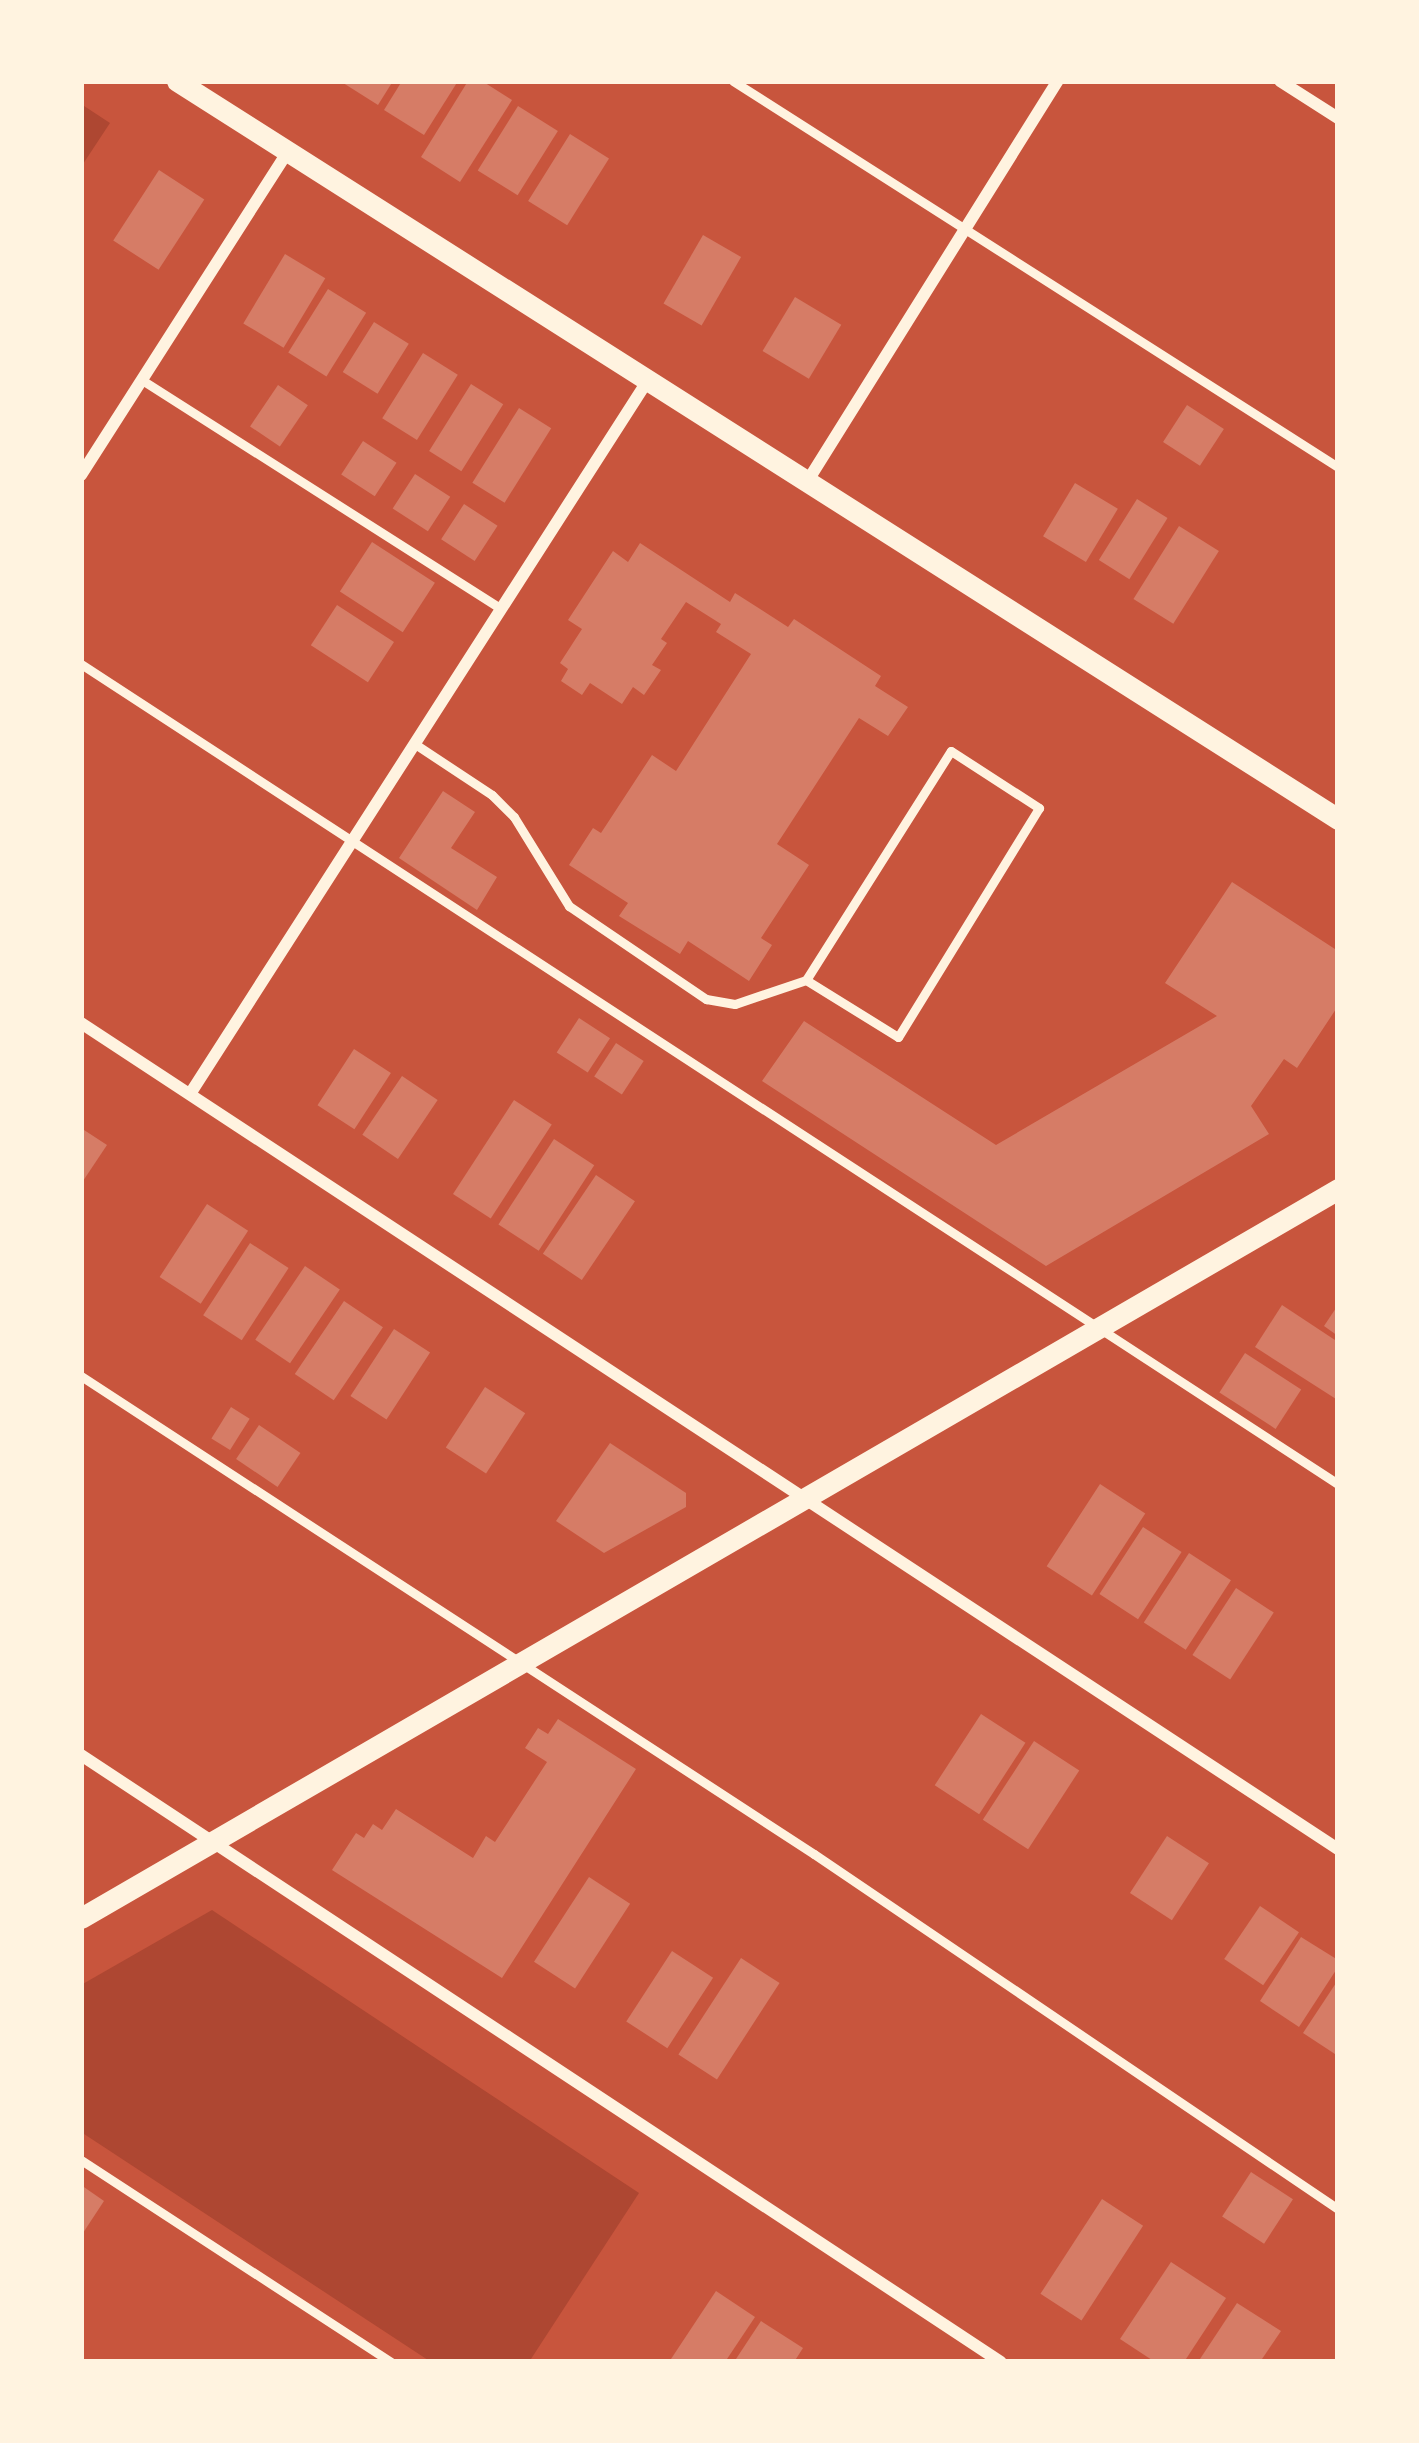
<!DOCTYPE html>
<style>
body{margin:0}
#map{position:relative;width:1419px;height:2443px;overflow:hidden;background:#c8553d;font-family:"Open Sans",sans-serif}
div>[style]{position:absolute}
.green>*{inset:0;background:#ae4732}
.building>*{inset:0;background:#d67c66;transform-origin:0 0}
.service>*{height:9px;margin:-4.5px;padding:0 4.5px;transform-origin:4.5px;border-radius:4.5px;background:#fff3e0}
.minor>*{height:12px;margin:-6px;padding:0 6px;transform-origin:6px;border-radius:6px;background:#fff3e0}
.tertiary>*{height:21px;margin:-10.5px;padding:0 10.5px;transform-origin:10.5px;border-radius:10.5px;background:#fff3e0}
span{translate:-50% -50%;white-space:nowrap;text-align:center;line-height:1.15;-webkit-text-stroke:12px #fff3e0;paint-order:stroke}
.frame{position:absolute;inset:0;border:84px solid #fff3e0;pointer-events:none}
</style>
<div id="map">
<div class="green">
<i style="clip-path:polygon(81px 104px,110px 123px,81px 167px)"></i>
<i style="clip-path:polygon(212px 1910px,639px 2193px,529px 2362px,431px 2362px,81px 2132px,81px 1985px)"></i>
</div>
<div class="building">
<i style="clip-path:polygon(340px 81px,393px 81px,378px 105px)"></i>
<i style="clip-path:polygon(402px 81px,458px 81px,424px 135px,384px 110px)"></i>
<i style="clip-path:polygon(468px 81px,482px 81px,512px 100px,460px 182px,421px 157px)"></i>
<i style="left:518px;top:106px;width:47px;height:76px;rotate:32deg"></i>
<i style="left:570px;top:134px;width:46px;height:79px;rotate:32deg"></i>
<i style="left:159px;top:170px;width:54px;height:84px;rotate:33deg"></i>
<i style="left:703px;top:235px;width:44px;height:79px;rotate:30deg"></i>
<i style="left:285px;top:254px;width:47px;height:81px;rotate:31deg"></i>
<i style="left:328px;top:289px;width:45px;height:75px;rotate:32deg"></i>
<i style="left:795px;top:297px;width:54px;height:63px;rotate:31deg"></i>
<i style="left:374px;top:322px;width:41px;height:59px;rotate:32deg"></i>
<i style="left:423px;top:353px;width:41px;height:77px;rotate:32deg"></i>
<i style="left:471px;top:384px;width:38px;height:79px;rotate:32deg"></i>
<i style="left:278px;top:385px;width:36px;height:50px;rotate:34deg"></i>
<i style="left:1187px;top:405px;width:44px;height:44px;rotate:33deg"></i>
<i style="left:519px;top:408px;width:38px;height:88px;rotate:32deg"></i>
<i style="left:363px;top:441px;width:40px;height:40px;rotate:33deg"></i>
<i style="left:415px;top:474px;width:42px;height:41px;rotate:33deg"></i>
<i style="left:1075px;top:483px;width:50px;height:62px;rotate:31deg"></i>
<i style="left:1137px;top:499px;width:36px;height:72px;rotate:32deg"></i>
<i style="left:464px;top:504px;width:40px;height:42px;rotate:33deg"></i>
<i style="left:1179px;top:526px;width:47px;height:86px;rotate:32deg"></i>
<i style="left:372px;top:542px;width:75px;height:59px;rotate:33deg"></i>
<i style="clip-path:polygon(640px 543px,730px 602px,735px 593px,788px 627px,794px 619px,881px 676px,875px 686px,908px 707px,888px 736px,859px 718px,777px 844px,809px 865px,761px 938px,772px 945px,749px 981px,688px 941px,680px 954px,619px 916px,628px 903px,569px 865px,593px 828px,601px 833px,652px 755px,676px 771px,751px 654px,716px 632px,721px 624px,686px 602px,661px 639px,667px 643px,652px 665px,661px 670px,644px 695px,633px 687px,622px 704px,590px 683px,582px 695px,561px 681px,568px 669px,560px 663px,582px 629px,568px 620px,613px 551px,628px 562px)"></i>
<i style="left:337px;top:605px;width:68px;height:48px;rotate:33deg"></i>
<i style="clip-path:polygon(443px 791px,475px 812px,451px 848px,497px 877px,477px 910px,399px 858px)"></i>
<i style="clip-path:polygon(1232px 882px,1338px 951px,1338px 1006px,1297px 1068px,1284px 1059px,1251px 1106px,1269px 1134px,1046px 1266px,762px 1081px,804px 1021px,996px 1145px,1217px 1016px,1165px 983px)"></i>
<i style="left:579px;top:1018px;width:37px;height:41px;rotate:33deg"></i>
<i style="left:616px;top:1043px;width:33px;height:40px;rotate:33deg"></i>
<i style="left:354px;top:1049px;width:44px;height:67px;rotate:33deg"></i>
<i style="left:402px;top:1076px;width:43px;height:71px;rotate:34deg"></i>
<i style="left:514px;top:1100px;width:45px;height:112px;rotate:33deg"></i>
<i style="clip-path:polygon(81px 1128px,107px 1145px,81px 1184px)"></i>
<i style="left:554px;top:1139px;width:48px;height:102px;rotate:33deg"></i>
<i style="left:596px;top:1175px;width:47px;height:95px;rotate:34deg"></i>
<i style="left:207px;top:1204px;width:49px;height:87px;rotate:33deg"></i>
<i style="left:250px;top:1243px;width:46px;height:86px;rotate:33deg"></i>
<i style="left:305px;top:1266px;width:42px;height:89px;rotate:34deg"></i>
<i style="left:344px;top:1301px;width:47px;height:88px;rotate:34deg"></i>
<i style="clip-path:polygon(1282px 1305px,1338px 1342px,1336px 1399px,1255px 1347px)"></i>
<i style="clip-path:polygon(1338px 1305px,1338px 1336px,1324px 1326px)"></i>
<i style="left:394px;top:1329px;width:43px;height:80px;rotate:33deg"></i>
<i style="left:1245px;top:1353px;width:67px;height:47px;rotate:33deg"></i>
<i style="left:485px;top:1387px;width:48px;height:72px;rotate:33deg"></i>
<i style="left:231px;top:1407px;width:22px;height:37px;rotate:32deg"></i>
<i style="left:259px;top:1425px;width:50px;height:41px;rotate:34deg"></i>
<i style="clip-path:polygon(610px 1443px,686px 1493px,686px 1507px,604px 1553px,556px 1521px)"></i>
<i style="left:1100px;top:1484px;width:54px;height:98px;rotate:33deg"></i>
<i style="left:1143px;top:1527px;width:46px;height:80px;rotate:33deg"></i>
<i style="left:1189px;top:1553px;width:50px;height:83px;rotate:33deg"></i>
<i style="left:1236px;top:1588px;width:45px;height:80px;rotate:33deg"></i>
<i style="left:981px;top:1714px;width:53px;height:85px;rotate:33deg"></i>
<i style="clip-path:polygon(558px 1719px,636px 1769px,502px 1978px,332px 1870px,356px 1833px,364px 1838px,373px 1824px,382px 1830px,396px 1809px,473px 1858px,486px 1836px,495px 1842px,547px 1762px,525px 1748px,538px 1728px,548px 1734px)"></i>
<i style="left:1034px;top:1741px;width:54px;height:94px;rotate:33deg"></i>
<i style="left:1167px;top:1836px;width:50px;height:68px;rotate:33deg"></i>
<i style="left:589px;top:1877px;width:49px;height:101px;rotate:33deg"></i>
<i style="left:1260px;top:1906px;width:47px;height:64px;rotate:34deg"></i>
<i style="clip-path:polygon(1301px 1937px,1338px 1960px,1338px 1967px,1299px 2027px,1260px 2001px)"></i>
<i style="left:672px;top:1951px;width:49px;height:84px;rotate:33deg"></i>
<i style="left:741px;top:1958px;width:46px;height:115px;rotate:33deg"></i>
<i style="clip-path:polygon(1338px 1980px,1338px 2056px,1303px 2033px)"></i>
<i style="left:1251px;top:2172px;width:50px;height:53px;rotate:33deg"></i>
<i style="clip-path:polygon(81px 2185px,104px 2201px,81px 2236px)"></i>
<i style="left:1102px;top:2199px;width:49px;height:113px;rotate:33deg"></i>
<i style="clip-path:polygon(1171px 2262px,1226px 2298px,1184px 2362px,1155px 2362px,1120px 2339px)"></i>
<i style="clip-path:polygon(716px 2291px,755px 2317px,725px 2362px,669px 2362px)"></i>
<i style="clip-path:polygon(1237px 2303px,1281px 2331px,1260px 2362px,1198px 2362px)"></i>
<i style="clip-path:polygon(761px 2321px,803px 2348px,794px 2362px,734px 2362px)"></i>
</div>
<div class="service">
<i style="left:733px;top:81px;width:718px;rotate:32.54deg"></i>
<i style="left:142px;top:380px;width:426px;rotate:32.5deg"></i>
<i style="left:81px;top:664px;width:1501px;rotate:33.12deg"></i>
<i style="left:415px;top:744px;width:92px;rotate:33.5deg"></i>
<i style="left:492px;top:795px;width:31px;rotate:45deg"></i>
<i style="left:514px;top:817px;width:105px;rotate:58.3deg"></i>
<i style="left:569px;top:906px;width:166px;rotate:34.2deg"></i>
<i style="left:706px;top:999px;width:29px;rotate:10deg"></i>
<i style="left:735px;top:1004px;width:75px;rotate:-18.7deg"></i>
<i style="left:806px;top:980px;width:271px;rotate:-57.7deg"></i>
<i style="left:951px;top:751px;width:105px;rotate:32.9deg"></i>
<i style="left:1039px;top:808px;width:269px;rotate:121.6deg"></i>
<i style="left:898px;top:1037px;width:108px;rotate:-148.2deg"></i>
<i style="left:81px;top:1376px;width:875px;rotate:33.11deg"></i>
<i style="left:814px;top:1854px;width:633px;rotate:34.12deg"></i>
<i style="left:81px;top:2160px;width:370px;rotate:33.1deg"></i>
</div>
<div class="minor">
<i style="left:1280px;top:81px;width:69px;rotate:32.5deg"></i>
<i style="left:81px;top:475px;width:384px;rotate:-57.4deg"></i>
<i style="left:807px;top:482px;width:473px;rotate:-58deg"></i>
<i style="left:81px;top:1023px;width:1504px;rotate:33.31deg"></i>
<i style="left:190px;top:1094px;width:848px;rotate:-57.32deg"></i>
<i style="left:81px;top:1755px;width:1102px;rotate:33.42deg"></i>
</div>
<div class="tertiary">
<i style="left:177px;top:81px;width:1376px;rotate:32.44deg"></i>
<i style="left:81px;top:1918px;width:1453px;rotate:-30.11deg"></i>
</div>
<div class="frame"></div>
</div>
